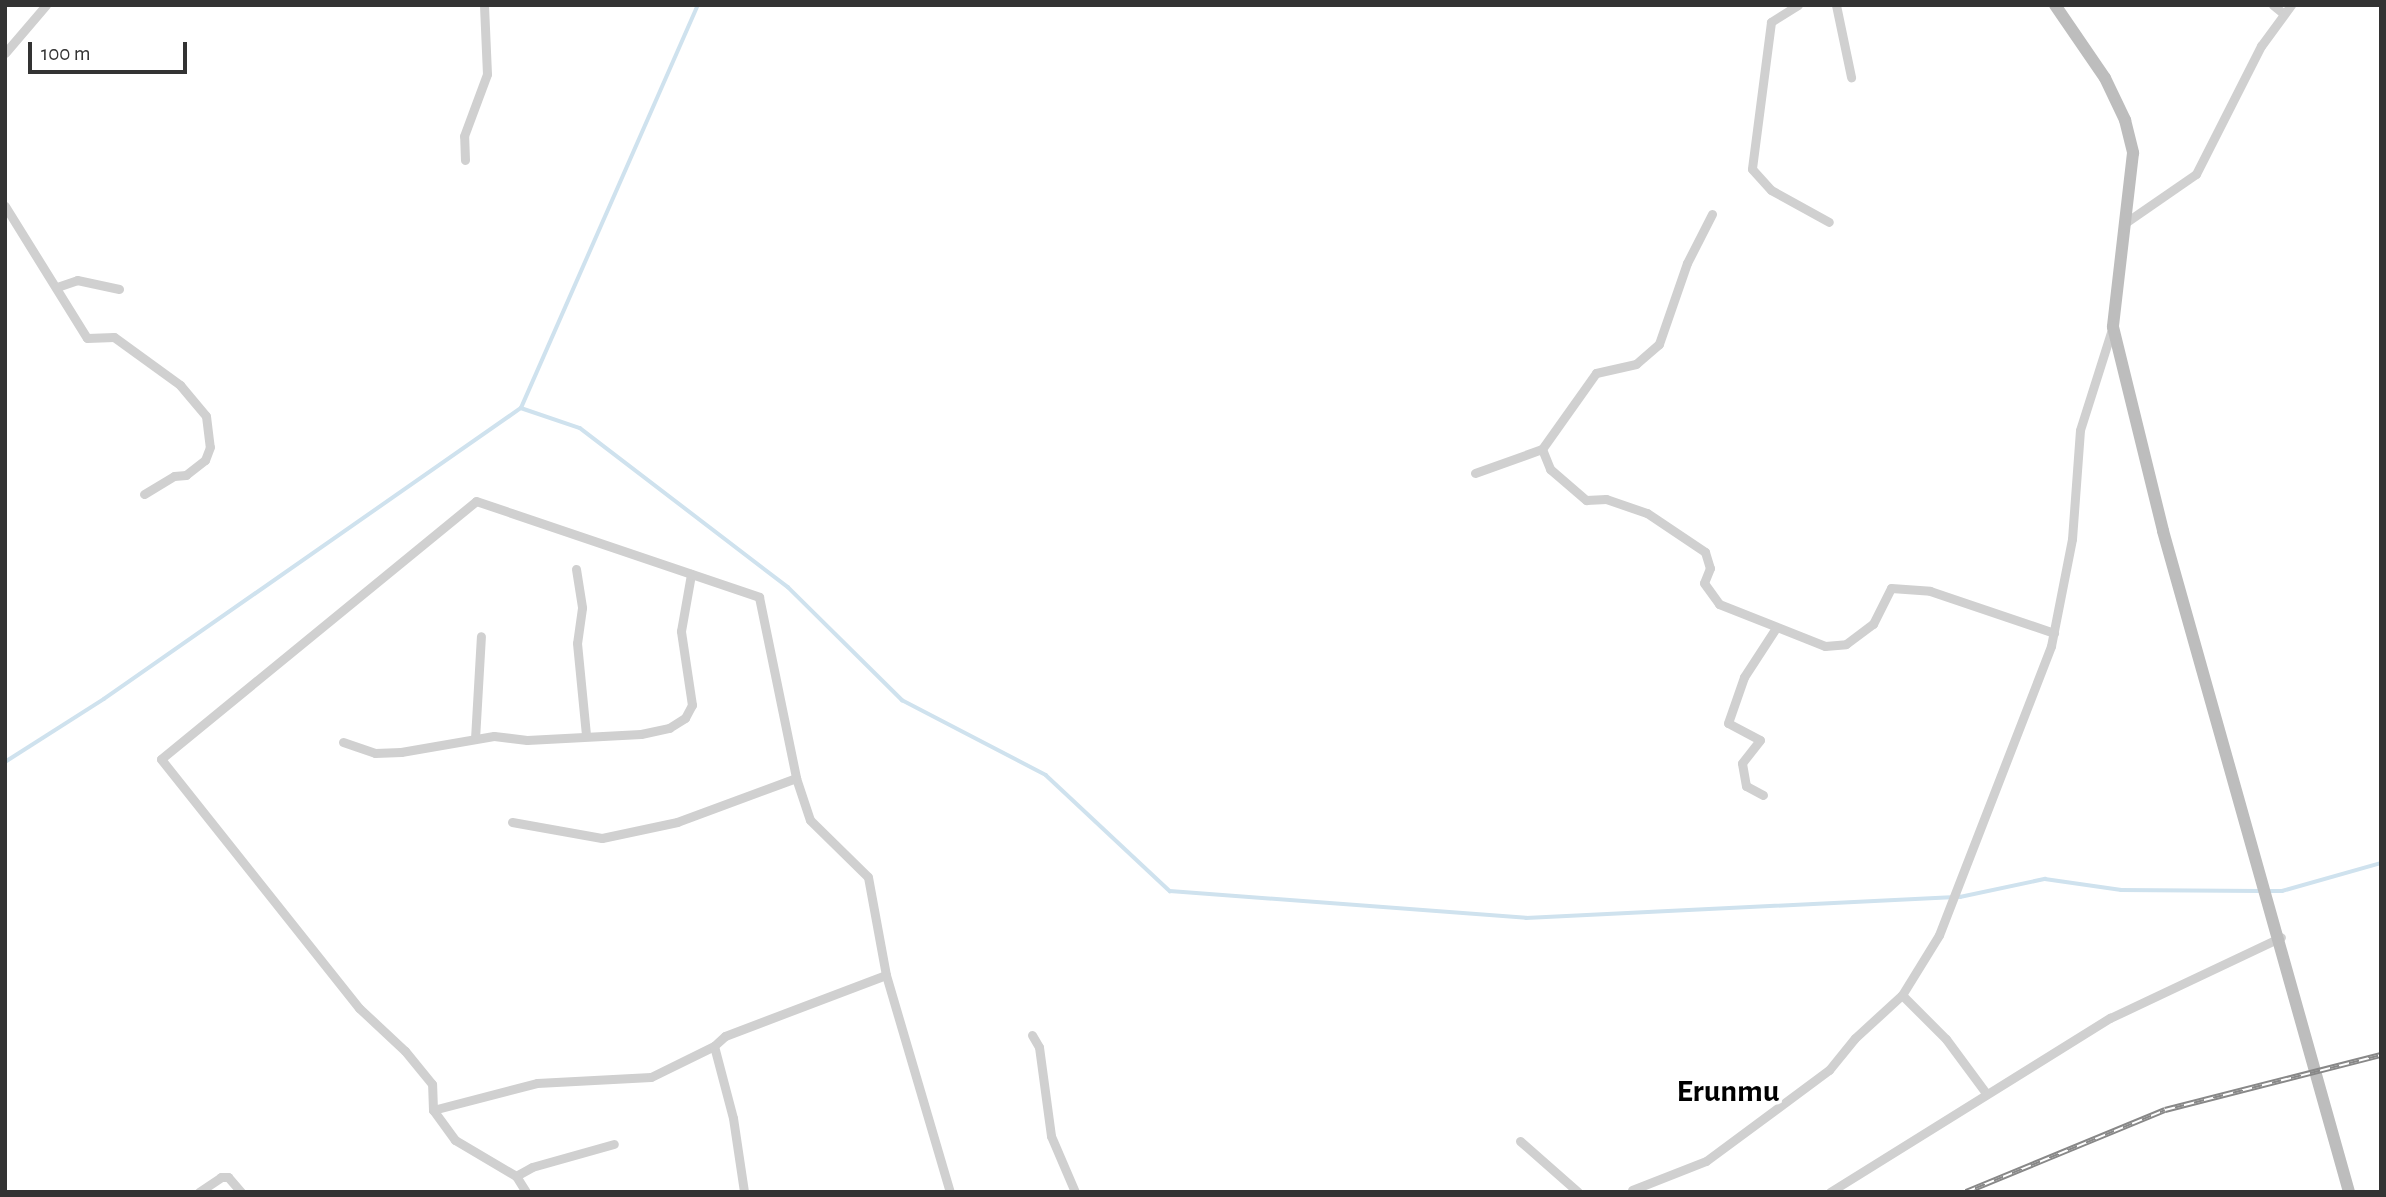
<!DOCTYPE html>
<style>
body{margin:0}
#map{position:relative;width:2386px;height:1197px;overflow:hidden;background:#fff;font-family:"Alegreya Sans",sans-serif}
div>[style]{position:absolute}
.stream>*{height:3.5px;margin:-1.75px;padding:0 1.75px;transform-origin:1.75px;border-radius:1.75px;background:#cfe2ee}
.street>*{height:9px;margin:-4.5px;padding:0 4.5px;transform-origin:4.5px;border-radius:4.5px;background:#d0d0d0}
.secondary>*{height:12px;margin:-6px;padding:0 6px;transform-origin:6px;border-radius:6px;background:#bdbdbd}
.rail>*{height:6px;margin-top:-3px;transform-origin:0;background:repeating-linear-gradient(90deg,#fff 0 10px,#888 0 20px);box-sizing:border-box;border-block:2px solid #888}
span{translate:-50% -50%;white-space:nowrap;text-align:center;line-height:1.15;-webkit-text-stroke:7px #fff;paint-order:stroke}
.quarter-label{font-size:32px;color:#000;font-weight:700}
.frame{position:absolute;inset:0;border:7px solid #333;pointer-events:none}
.scale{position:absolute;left:28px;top:42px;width:159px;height:32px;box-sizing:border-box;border:4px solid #333;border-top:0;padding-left:9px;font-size:21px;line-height:24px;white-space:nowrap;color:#333;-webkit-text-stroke:5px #fff;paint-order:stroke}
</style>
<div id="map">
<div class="stream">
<i style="left:521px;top:408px;width:62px;rotate:18.7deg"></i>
<i style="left:580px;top:428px;width:262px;rotate:37.4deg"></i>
<i style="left:788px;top:587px;width:161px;rotate:44.7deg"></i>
<i style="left:902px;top:700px;width:162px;rotate:27.5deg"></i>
<i style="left:1046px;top:775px;width:170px;rotate:43.1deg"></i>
<i style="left:1170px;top:891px;width:357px;rotate:4.3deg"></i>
<i style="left:1526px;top:918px;width:435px;rotate:-2.8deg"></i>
<i style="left:1960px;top:897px;width:87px;rotate:-12deg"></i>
<i style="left:2045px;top:879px;width:77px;rotate:8.2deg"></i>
<i style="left:2121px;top:890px;width:139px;rotate:0.4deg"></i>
<i style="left:5px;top:762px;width:117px;rotate:-32.5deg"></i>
<i style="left:104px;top:699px;width:508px;rotate:-34.91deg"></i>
<i style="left:521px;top:408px;width:440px;rotate:-66.3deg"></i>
<i style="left:2268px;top:891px;width:14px"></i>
<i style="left:2282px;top:891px;width:103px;rotate:-15.8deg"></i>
</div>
<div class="street">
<i style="left:1798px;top:5px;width:32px;rotate:148deg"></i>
<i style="left:1771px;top:22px;width:148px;rotate:97.4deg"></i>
<i style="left:1752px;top:169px;width:28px;rotate:48deg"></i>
<i style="left:1771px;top:190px;width:66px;rotate:28.9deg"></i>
<i style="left:1836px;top:5px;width:74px;rotate:78.2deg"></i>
<i style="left:2273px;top:5px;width:13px;rotate:39deg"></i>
<i style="left:5px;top:53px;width:63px;rotate:-49.5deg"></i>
<i style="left:465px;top:160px;width:24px;rotate:-92deg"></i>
<i style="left:464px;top:136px;width:66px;rotate:-69.6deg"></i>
<i style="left:487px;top:74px;width:69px;rotate:-92.5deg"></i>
<i style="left:5px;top:206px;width:155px;rotate:58.2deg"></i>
<i style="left:87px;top:338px;width:27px;rotate:-2deg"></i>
<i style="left:114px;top:337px;width:82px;rotate:36deg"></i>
<i style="left:180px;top:385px;width:40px;rotate:50deg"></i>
<i style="left:206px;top:416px;width:31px;rotate:83deg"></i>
<i style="left:210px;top:447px;width:14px;rotate:111deg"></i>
<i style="left:205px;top:460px;width:24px;rotate:142deg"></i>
<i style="left:186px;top:475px;width:12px;rotate:175deg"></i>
<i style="left:174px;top:476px;width:35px;rotate:149deg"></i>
<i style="left:1712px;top:214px;width:55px;rotate:117deg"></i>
<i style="left:1687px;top:263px;width:86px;rotate:109.1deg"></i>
<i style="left:1659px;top:344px;width:30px;rotate:139deg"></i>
<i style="left:1636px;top:364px;width:41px;rotate:167.3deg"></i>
<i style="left:1596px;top:373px;width:93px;rotate:125.4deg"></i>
<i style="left:1542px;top:449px;width:22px;rotate:68deg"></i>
<i style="left:1550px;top:469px;width:48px;rotate:40.7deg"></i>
<i style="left:1586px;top:500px;width:20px;rotate:-3deg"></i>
<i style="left:1606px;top:499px;width:43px;rotate:18.9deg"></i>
<i style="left:1647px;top:513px;width:70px;rotate:33.9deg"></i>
<i style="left:1705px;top:552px;width:17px;rotate:73deg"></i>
<i style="left:1710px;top:568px;width:16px;rotate:112deg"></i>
<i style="left:1704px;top:583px;width:26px;rotate:54deg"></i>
<i style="left:1719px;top:604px;width:114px;rotate:21.6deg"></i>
<i style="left:1825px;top:646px;width:21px;rotate:-5deg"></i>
<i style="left:1846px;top:644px;width:34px;rotate:-37deg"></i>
<i style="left:1873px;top:624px;width:40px;rotate:-63.4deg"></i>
<i style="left:1891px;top:588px;width:39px;rotate:4deg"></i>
<i style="left:1930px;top:591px;width:131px;rotate:18.7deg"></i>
<i style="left:2125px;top:223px;width:86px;rotate:-34.6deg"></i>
<i style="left:2196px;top:174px;width:144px;rotate:-63.1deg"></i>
<i style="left:2261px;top:46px;width:51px;rotate:-53.8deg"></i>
<i style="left:57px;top:287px;width:21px;rotate:-19deg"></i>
<i style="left:77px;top:280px;width:43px;rotate:12.1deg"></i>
<i style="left:1475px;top:473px;width:71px;rotate:-19.7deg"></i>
<i style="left:576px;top:569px;width:39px;rotate:81deg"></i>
<i style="left:582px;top:608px;width:35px;rotate:98deg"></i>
<i style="left:577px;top:643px;width:92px;rotate:84.4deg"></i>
<i style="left:475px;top:739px;width:103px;rotate:-86.7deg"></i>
<i style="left:343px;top:742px;width:34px;rotate:19deg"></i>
<i style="left:375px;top:753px;width:26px;rotate:-2deg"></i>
<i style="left:401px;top:752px;width:94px;rotate:-9.8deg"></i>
<i style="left:494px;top:736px;width:33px;rotate:7deg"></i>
<i style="left:527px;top:740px;width:114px;rotate:-3deg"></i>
<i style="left:641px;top:734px;width:29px;rotate:-12deg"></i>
<i style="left:669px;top:728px;width:19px;rotate:-32deg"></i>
<i style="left:685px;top:718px;width:15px;rotate:-62deg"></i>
<i style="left:692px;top:705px;width:75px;rotate:-98.5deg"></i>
<i style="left:681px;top:631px;width:58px;rotate:-80deg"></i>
<i style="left:1763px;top:795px;width:19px;rotate:-152deg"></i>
<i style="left:1746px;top:786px;width:23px;rotate:-100deg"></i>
<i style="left:1742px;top:763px;width:29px;rotate:-52deg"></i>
<i style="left:1760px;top:740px;width:36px;rotate:-152deg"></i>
<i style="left:1728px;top:723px;width:49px;rotate:-70.8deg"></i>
<i style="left:1744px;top:677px;width:59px;rotate:-56.9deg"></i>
<i style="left:512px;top:822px;width:91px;rotate:10.1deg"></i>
<i style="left:602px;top:838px;width:77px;rotate:-12deg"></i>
<i style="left:677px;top:822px;width:127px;rotate:-20.3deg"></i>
<i style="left:1902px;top:995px;width:62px;rotate:45deg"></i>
<i style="left:1946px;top:1039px;width:67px;rotate:53.5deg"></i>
<i style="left:1032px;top:1035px;width:14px;rotate:60deg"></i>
<i style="left:1039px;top:1047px;width:90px;rotate:82.3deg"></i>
<i style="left:1051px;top:1136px;width:61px;rotate:66.8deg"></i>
<i style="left:714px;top:1046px;width:74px;rotate:75.2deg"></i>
<i style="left:733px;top:1118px;width:75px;rotate:81.5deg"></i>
<i style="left:433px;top:1110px;width:107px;rotate:-14.6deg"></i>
<i style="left:537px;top:1083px;width:114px;rotate:-3deg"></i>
<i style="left:651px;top:1077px;width:70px;rotate:-26.2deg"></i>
<i style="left:714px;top:1046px;width:15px;rotate:-42deg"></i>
<i style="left:725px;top:1036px;width:172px;rotate:-20.8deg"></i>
<i style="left:1520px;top:1141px;width:77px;rotate:41.3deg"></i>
<i style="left:516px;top:1176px;width:18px;rotate:-29deg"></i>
<i style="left:532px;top:1167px;width:85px;rotate:-15.7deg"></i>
<i style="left:1632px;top:1190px;width:79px;rotate:-21.4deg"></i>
<i style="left:1706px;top:1161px;width:153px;rotate:-36.5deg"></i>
<i style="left:1829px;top:1070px;width:41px;rotate:-50.9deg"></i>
<i style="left:1855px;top:1038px;width:64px;rotate:-42.5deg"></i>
<i style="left:1902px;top:995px;width:70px;rotate:-58.3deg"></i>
<i style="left:1939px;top:935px;width:310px;rotate:-68.8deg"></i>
<i style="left:2051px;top:646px;width:109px;rotate:-78.9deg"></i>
<i style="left:2072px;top:539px;width:109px;rotate:-85.8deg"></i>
<i style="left:2080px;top:430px;width:106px;rotate:-72.4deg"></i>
<i style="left:199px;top:1192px;width:27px;rotate:-34deg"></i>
<i style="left:221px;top:1177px;width:7px"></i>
<i style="left:228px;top:1177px;width:20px;rotate:49deg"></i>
<i style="left:526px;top:1192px;width:19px;rotate:-122deg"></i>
<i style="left:516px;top:1176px;width:71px;rotate:-149.5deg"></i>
<i style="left:455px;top:1140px;width:37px;rotate:-126deg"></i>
<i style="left:433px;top:1110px;width:26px;rotate:-92deg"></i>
<i style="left:432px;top:1084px;width:43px;rotate:-129.3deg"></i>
<i style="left:405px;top:1051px;width:63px;rotate:-136.9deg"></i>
<i style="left:359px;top:1008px;width:318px;rotate:-128.5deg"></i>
<i style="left:161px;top:759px;width:407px;rotate:-39.3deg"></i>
<i style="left:476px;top:501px;width:299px;rotate:18.7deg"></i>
<i style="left:759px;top:597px;width:185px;rotate:78.4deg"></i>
<i style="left:796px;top:778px;width:44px;rotate:71.6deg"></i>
<i style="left:810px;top:820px;width:81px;rotate:44.5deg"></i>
<i style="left:868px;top:877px;width:100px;rotate:79.6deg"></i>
<i style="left:886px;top:975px;width:226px;rotate:73.6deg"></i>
<i style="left:1830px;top:1192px;width:330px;rotate:-31.9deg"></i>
<i style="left:2110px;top:1018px;width:189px;rotate:-25.3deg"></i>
</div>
<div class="secondary">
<i style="left:2055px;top:5px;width:88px;rotate:55.6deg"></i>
<i style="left:2105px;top:78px;width:47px;rotate:64.5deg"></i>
<i style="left:2125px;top:120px;width:34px;rotate:76deg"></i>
<i style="left:2133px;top:153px;width:175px;rotate:96.6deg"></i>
<i style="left:2113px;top:327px;width:210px;rotate:76.2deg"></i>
<i style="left:2163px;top:531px;width:687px;rotate:74.28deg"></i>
</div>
<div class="rail">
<i style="left:1966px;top:1192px;width:215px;rotate:-22.4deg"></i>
<i style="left:2165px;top:1110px;width:223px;rotate:-14.3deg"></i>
</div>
<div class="quarter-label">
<span style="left:1728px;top:1091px">Erunmu</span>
</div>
<div class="frame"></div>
<div class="scale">100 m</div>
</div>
